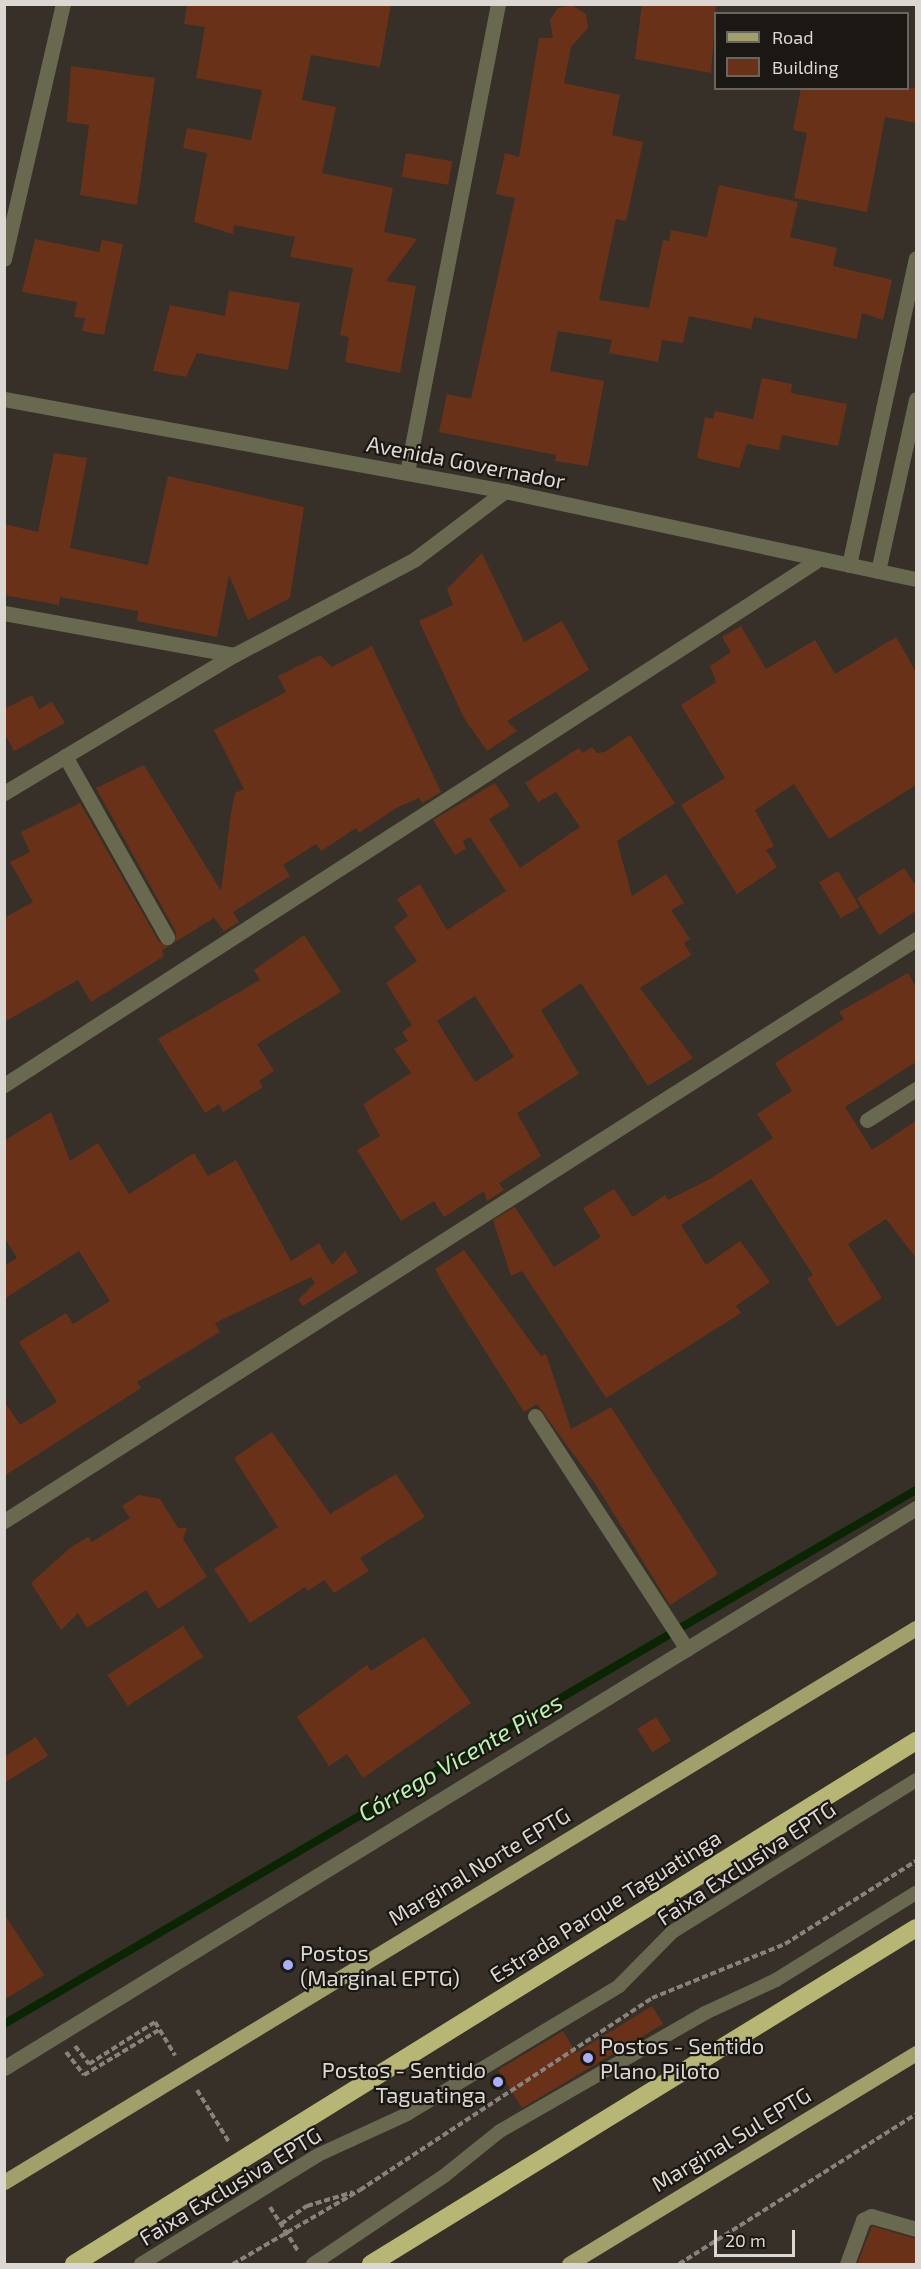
<!DOCTYPE html>
<meta charset="utf-8">
<style>
body{margin:0}
#map{position:relative;width:921px;height:2269px;overflow:hidden;background:#363028;font-family:"Exo 2",sans-serif}
div>[style]{position:absolute}
.stream>*{height:8px;margin:-4px;padding:0 4px;transform-origin:4px;border-radius:4px;background:#092502}
.building>*{inset:0;background:#693218;transform-origin:0 0}
.path>*{height:4px;margin-top:-2px;transform-origin:0;background:repeating-linear-gradient(90deg,#87827c 0 6px,transparent 0 9px)}
.service>*{height:14px;margin:-7px;padding:0 7px;transform-origin:7px;border-radius:7px;background:#69694f}
.minor>*{height:15px;margin:-7.5px;padding:0 7.5px;transform-origin:7.5px;border-radius:7.5px;background:#69694f}
.tertiary>*{height:15px;margin:-7.5px;padding:0 7.5px;transform-origin:7.5px;border-radius:7.5px;background:#69694f}
.primary>*{height:15px;margin:-7.5px;padding:0 7.5px;transform-origin:7.5px;border-radius:7.5px;background:#a1a06a}
.motorway>*{height:18px;margin:-9px;padding:0 9px;transform-origin:9px;border-radius:9px;background:#b7b674}
.dots>*{width:16px;height:16px;translate:-50% -50%;box-sizing:border-box;border:3px solid #1b1814;border-radius:50%}
span{translate:-50% -50%;white-space:nowrap;text-align:center;line-height:1.15;-webkit-text-stroke:4.5px #1b1814;paint-order:stroke}
.street-label{font-size:22px;color:#dbd7d2}
.poi-label{font-size:22px;color:#dbd7d2}
.left{translate:0 -50%;text-align:left}
.right{translate:-100% -50%;text-align:right}
.water-label{font-size:24px;color:#b9f5aa;font-style:italic}
.frame{position:absolute;inset:0;border:6px solid #dbd7d2;pointer-events:none}
.legend{position:absolute;left:714px;top:12px;width:195px;height:78px;box-sizing:border-box;background:#1b1814;border:2px solid #686460;margin:0;padding:8px 10px;list-style:none;font-size:18px;color:#dbd7d2}
.legend li{display:flex;align-items:center;gap:12px;height:30px}
.legend b{width:30px;border:2px solid #686460}
.scale{position:absolute;left:714px;top:2230px;width:81px;height:27px;box-sizing:border-box;border:3px solid #dbd7d2;border-top:0;padding-left:8px;font-size:18px;line-height:21px;white-space:nowrap;color:#dbd7d2;-webkit-text-stroke:4px #1b1814;paint-order:stroke}
</style>
<div id="map">
<div class="stream">
<i style="left:4px;top:2024px;width:1057px;rotate:-30.35deg"></i>
</div>
<div class="building">
<i style="clip-path:polygon(187px 4px,391px 4px,380px 67px,311px 55px,302px 100px,336px 107px,322px 173px,393px 188px,384px 232px,417px 239px,386px 281px,416px 286px,400px 373px,345px 362px,349px 337px,340px 335px,353px 268px,290px 257px,295px 237px,234px 225px,233px 234px,194px 222px,207px 153px,183px 148px,187px 128px,251px 140px,262px 90px,196px 78px,205px 27px,184px 24px)"></i>
<i style="clip-path:polygon(642px 4px,716px 4px,711px 73px,635px 59px)"></i>
<i style="clip-path:polygon(572px 5px,586px 14px,588px 28px,571px 47px,564px 83px,620px 95px,612px 135px,643px 142px,626px 221px,616px 219px,599px 300px,649px 308px,663px 240px,669px 241px,671px 230px,707px 237px,719px 185px,798px 202px,790px 237px,837px 248px,833px 266px,892px 280px,883px 320px,862px 313px,857px 339px,754px 317px,751px 329px,689px 316px,683px 343px,662px 340px,658px 362px,609px 353px,612px 340px,558px 331px,550px 371px,604px 381px,588px 466px,555px 461px,556px 455px,439px 432px,447px 394px,471px 399px,515px 198px,496px 194px,505px 153px,519px 157px,539px 38px,553px 38px,550px 20px,558px 8px)"></i>
<i style="clip-path:polygon(71px 66px,155px 78px,137px 205px,80px 195px,89px 125px,67px 122px)"></i>
<i style="clip-path:polygon(801px 88px,916px 88px,916px 123px,885px 117px,867px 212px,794px 198px,807px 133px,793px 130px)"></i>
<i style="left:406px;top:153px;width:47px;height:24px;rotate:10deg"></i>
<i style="clip-path:polygon(35px 239px,99px 252px,102px 240px,123px 244px,104px 335px,82px 331px,85px 318px,74px 317px,77px 302px,22px 292px)"></i>
<i style="clip-path:polygon(229px 291px,300px 303px,288px 370px,197px 353px,186px 377px,153px 371px,170px 305px,225px 316px)"></i>
<i style="clip-path:polygon(762px 378px,792px 384px,791px 393px,847px 404px,838px 446px,782px 435px,779px 450px,747px 444px,739px 468px,697px 458px,705px 417px,713px 419px,715px 411px,753px 419px)"></i>
<i style="clip-path:polygon(54px 453px,87px 458px,70px 548px,148px 565px,168px 476px,304px 507px,290px 598px,248px 620px,229px 575px,217px 637px,137px 621px,138px 611px,60px 597px,59px 605px,4px 595px,4px 524px,38px 532px)"></i>
<i style="clip-path:polygon(482px 553px,524px 642px,562px 621px,589px 670px,507px 721px,517px 731px,487px 751px,464px 718px,419px 621px,453px 605px,447px 589px)"></i>
<i style="clip-path:polygon(741px 626px,766px 669px,815px 640px,835px 674px,896px 637px,916px 672px,916px 785px,829px 839px,794px 784px,755px 810px,774px 846px,766px 850px,777px 867px,737px 894px,681px 805px,725px 778px,681px 705px,716px 682px,710px 666px,731px 652px,722px 637px)"></i>
<i style="clip-path:polygon(372px 646px,441px 792px,422px 803px,419px 798px,396px 808px,359px 833px,356px 828px,321px 851px,316px 844px,283px 865px,290px 876px,233px 912px,239px 922px,224px 931px,214px 918px,175px 942px,176px 932px,96px 788px,144px 765px,221px 891px,231px 813px,235px 793px,244px 789px,214px 730px,286px 692px,278px 676px,320px 655px,332px 667px)"></i>
<i style="clip-path:polygon(32px 695px,39px 709px,52px 702px,65px 723px,14px 751px,4px 733px,4px 709px)"></i>
<i style="clip-path:polygon(evenodd,630px 735px,675px 803px,617px 841px,632px 896px,666px 874px,684px 903px,671px 910px,690px 939px,684px 943px,691px 955px,640px 988px,693px 1058px,648px 1086px,581px 983px,541px 1010px,579px 1074px,517px 1113px,541px 1156px,499px 1183px,504px 1190px,487px 1201px,484px 1191px,444px 1217px,434px 1201px,401px 1221px,357px 1150px,380px 1136px,363px 1104px,411px 1073px,394px 1049px,408px 1041px,402px 1032px,412px 1025px,386px 983px,417px 961px,394px 927px,408px 916px,397px 899px,420px 884px,447px 930px,506px 891px,470px 837px,463px 841px,466px 849px,455px 855px,433px 820px,495px 783px,510px 806px,489px 819px,520px 868px,580px 827px,556px 792px,538px 802px,525px 783px,579px 748px,583px 753px,592px 747px,597px 753px,605px 752px,630px 735px,475px 996px,514px 1057px,475px 1082px,437px 1021px,475px 996px)"></i>
<i style="clip-path:polygon(80px 803px,159px 942px,169px 946px,162px 950px,164px 956px,91px 1002px,78px 980px,4px 1022px,4px 918px,33px 902px,10px 862px,30px 852px,21px 832px)"></i>
<i style="clip-path:polygon(904px 868px,916px 886px,916px 911px,879px 935px,857px 898px)"></i>
<i style="left:838px;top:871px;width:42px;height:22px;rotate:59deg"></i>
<i style="clip-path:polygon(304px 935px,341px 992px,257px 1044px,274px 1071px,259px 1081px,263px 1087px,223px 1112px,219px 1104px,205px 1113px,158px 1039px,260px 980px,254px 970px)"></i>
<i style="clip-path:polygon(908px 973px,916px 987px,916px 1062px,845px 1107px,872px 1150px,916px 1121px,916px 1258px,886px 1219px,848px 1244px,882px 1298px,837px 1327px,807px 1278px,813px 1275px,751px 1179px,681px 1225px,706px 1265px,740px 1241px,770px 1282px,736px 1306px,741px 1313px,606px 1398px,522px 1271px,511px 1276px,493px 1220px,515px 1207px,554px 1267px,601px 1237px,583px 1208px,614px 1189px,633px 1217px,665px 1195px,668px 1200px,710px 1179px,773px 1138px,757px 1114px,792px 1091px,775px 1063px,844px 1019px,839px 1012px)"></i>
<i style="clip-path:polygon(51px 1112px,70px 1161px,98px 1143px,129px 1194px,194px 1153px,208px 1176px,236px 1160px,291px 1261px,319px 1243px,332px 1265px,345px 1251px,358px 1272px,303px 1306px,298px 1300px,315px 1283px,311px 1277px,215px 1323px,220px 1332px,137px 1382px,141px 1388px,4px 1476px,4px 1401px,20px 1425px,57px 1402px,19px 1342px,66px 1313px,73px 1324px,110px 1301px,79px 1251px,4px 1299px,4px 1266px,17px 1258px,4px 1237px,4px 1141px)"></i>
<i style="clip-path:polygon(464px 1250px,541px 1356px,546px 1354px,571px 1429px,611px 1407px,718px 1574px,670px 1605px,596px 1485px,537px 1404px,524px 1412px,448px 1292px,435px 1269px)"></i>
<i style="clip-path:polygon(272px 1432px,330px 1514px,396px 1474px,425px 1517px,360px 1558px,369px 1571px,334px 1593px,324px 1580px,308px 1591px,305px 1587px,250px 1623px,214px 1569px,278px 1527px,234px 1458px)"></i>
<i style="clip-path:polygon(139px 1495px,160px 1499px,178px 1528px,187px 1528px,183px 1539px,207px 1577px,158px 1609px,146px 1590px,87px 1628px,78px 1613px,61px 1630px,31px 1583px,70px 1548px,88px 1537px,92px 1542px,130px 1518px,122px 1506px)"></i>
<i style="left:183px;top:1626px;width:37px;height:90px;rotate:57deg"></i>
<i style="clip-path:polygon(424px 1637px,471px 1703px,363px 1778px,347px 1754px,329px 1766px,297px 1717px,367px 1665px,371px 1671px)"></i>
<i style="left:656px;top:1717px;width:28px;height:22px;rotate:58deg"></i>
<i style="clip-path:polygon(36px 1737px,48px 1756px,4px 1783px,4px 1757px)"></i>
<i style="clip-path:polygon(4px 1914px,44px 1975px,4px 2000px)"></i>
<i style="clip-path:polygon(652px 2006px,663px 2024px,522px 2108px,498px 2070px,563px 2031px,576px 2053px)"></i>
<i style="clip-path:polygon(872px 2226px,916px 2239px,916px 2265px,857px 2265px)"></i>
</div>
<div class="path">
<i style="left:75px;top:2046px;width:23px;rotate:52deg"></i>
<i style="left:89px;top:2064px;width:78px;rotate:-32.5deg"></i>
<i style="left:155px;top:2022px;width:39px;rotate:59deg"></i>
<i style="left:66px;top:2052px;width:29px;rotate:52deg"></i>
<i style="left:84px;top:2075px;width:87px;rotate:-31deg"></i>
<i style="left:197px;top:2090px;width:61px;rotate:58.4deg"></i>
<i style="left:270px;top:2207px;width:52px;rotate:57.5deg"></i>
<i style="left:281px;top:2224px;width:32px;rotate:-35deg"></i>
<i style="left:307px;top:2206px;width:48px;rotate:-16.9deg"></i>
<i style="left:233px;top:2264px;width:147px;rotate:-30.2deg"></i>
<i style="left:360px;top:2190px;width:349px;rotate:-33.3deg"></i>
<i style="left:652px;top:1998px;width:144px;rotate:-22.1deg"></i>
<i style="left:785px;top:1944px;width:155px;rotate:-32.4deg"></i>
<i style="left:679px;top:2264px;width:280px;rotate:-32.3deg"></i>
</div>
<div class="service">
<i style="left:141px;top:2264px;width:208px;rotate:-31.6deg"></i>
<i style="left:318px;top:2155px;width:98px;rotate:-24.7deg"></i>
<i style="left:407px;top:2114px;width:248px;rotate:-31.1deg"></i>
<i style="left:619px;top:1986px;width:76px;rotate:-45.5deg"></i>
<i style="left:672px;top:1932px;width:287px;rotate:-31.9deg"></i>
<i style="left:313px;top:2264px;width:158px;rotate:-33.9deg"></i>
<i style="left:444px;top:2176px;width:72px;rotate:-38.8deg"></i>
<i style="left:500px;top:2131px;width:237px;rotate:-29.9deg"></i>
<i style="left:705px;top:2013px;width:78px;rotate:-24.9deg"></i>
<i style="left:776px;top:1980px;width:165px;rotate:-31.9deg"></i>
</div>
<div class="minor">
<i style="left:4px;top:259px;width:262px;rotate:-77deg"></i>
<i style="left:407px;top:472px;width:477px;rotate:-79deg"></i>
<i style="left:849px;top:565px;width:314px;rotate:-77.7deg"></i>
<i style="left:878px;top:571px;width:176px;rotate:-77.5deg"></i>
<i style="left:4px;top:613px;width:234px;rotate:10.3deg"></i>
<i style="left:65px;top:756px;width:208px;rotate:60.6deg"></i>
<i style="left:4px;top:793px;width:268px;rotate:-31deg"></i>
<i style="left:234px;top:655px;width:205px;rotate:-27.9deg"></i>
<i style="left:415px;top:559px;width:113px;rotate:-37.1deg"></i>
<i style="left:4px;top:1085px;width:966px;rotate:-32.83deg"></i>
<i style="left:867px;top:1120px;width:58px;rotate:-32.3deg"></i>
<i style="left:535px;top:1416px;width:278px;rotate:56.9deg"></i>
<i style="left:4px;top:1521px;width:1082px;rotate:-32.54deg"></i>
<i style="left:4px;top:2068px;width:1070px;rotate:-31.55deg"></i>
<i style="left:847px;top:2264px;width:47px;rotate:-70deg"></i>
<i style="left:863px;top:2220px;width:9px;rotate:-27deg"></i>
<i style="left:871px;top:2216px;width:47px;rotate:16.1deg"></i>
</div>
<div class="tertiary">
<i style="left:4px;top:399px;width:509px;rotate:10.41deg"></i>
<i style="left:505px;top:491px;width:420px;rotate:12.1deg"></i>
</div>
<div class="primary">
<i style="left:4px;top:2182px;width:1067px;rotate:-31.28deg"></i>
<i style="left:569px;top:2264px;width:406px;rotate:-31.3deg"></i>
</div>
<div class="motorway">
<i style="left:74px;top:2264px;width:991px;rotate:-31.85deg"></i>
<i style="left:371px;top:2264px;width:640px;rotate:-31.65deg"></i>
</div>
<div class="dots">
<i style="left:288px;top:1965px;background:#a8b0fc"></i>
<i style="left:588px;top:2058px;background:#a8b0fc"></i>
<i style="left:498px;top:2082px;background:#a8b0fc"></i>
</div>
<div class="street-label">
<span style="left:466px;top:462px;rotate:11deg">Avenida Governador</span>
<span style="left:746px;top:1863px;rotate:-33deg">Faixa Exclusiva EPTG</span>
<span style="left:479px;top:1866px;rotate:-31deg">Marginal Norte EPTG</span>
<span style="left:605px;top:1906px;rotate:-32deg">Estrada Parque Taguatinga</span>
<span style="left:731px;top:2139px;rotate:-31deg">Marginal Sul EPTG</span>
<span style="left:230px;top:2186px;rotate:-31deg">Faixa Exclusiva EPTG</span>
</div>
<div class="poi-label">
<span class="left" style="left:300px;top:1965px">Postos<br>(Marginal EPTG)</span>
<span class="left" style="left:600px;top:2058px">Postos - Sentido<br>Plano Piloto</span>
<span class="right" style="left:486px;top:2082px">Postos - Sentido<br>Taguatinga</span>
</div>
<div class="water-label">
<span style="left:460px;top:1757px;rotate:-30deg">Córrego Vicente Pires</span>
</div>
<div class="frame"></div>
<ul class="legend">
<li><b style="height:8px;background:#a1a06a"></b>Road</li>
<li><b style="height:16px;background:#693218"></b>Building</li>
</ul>
<div class="scale">20 m</div>
</div>
